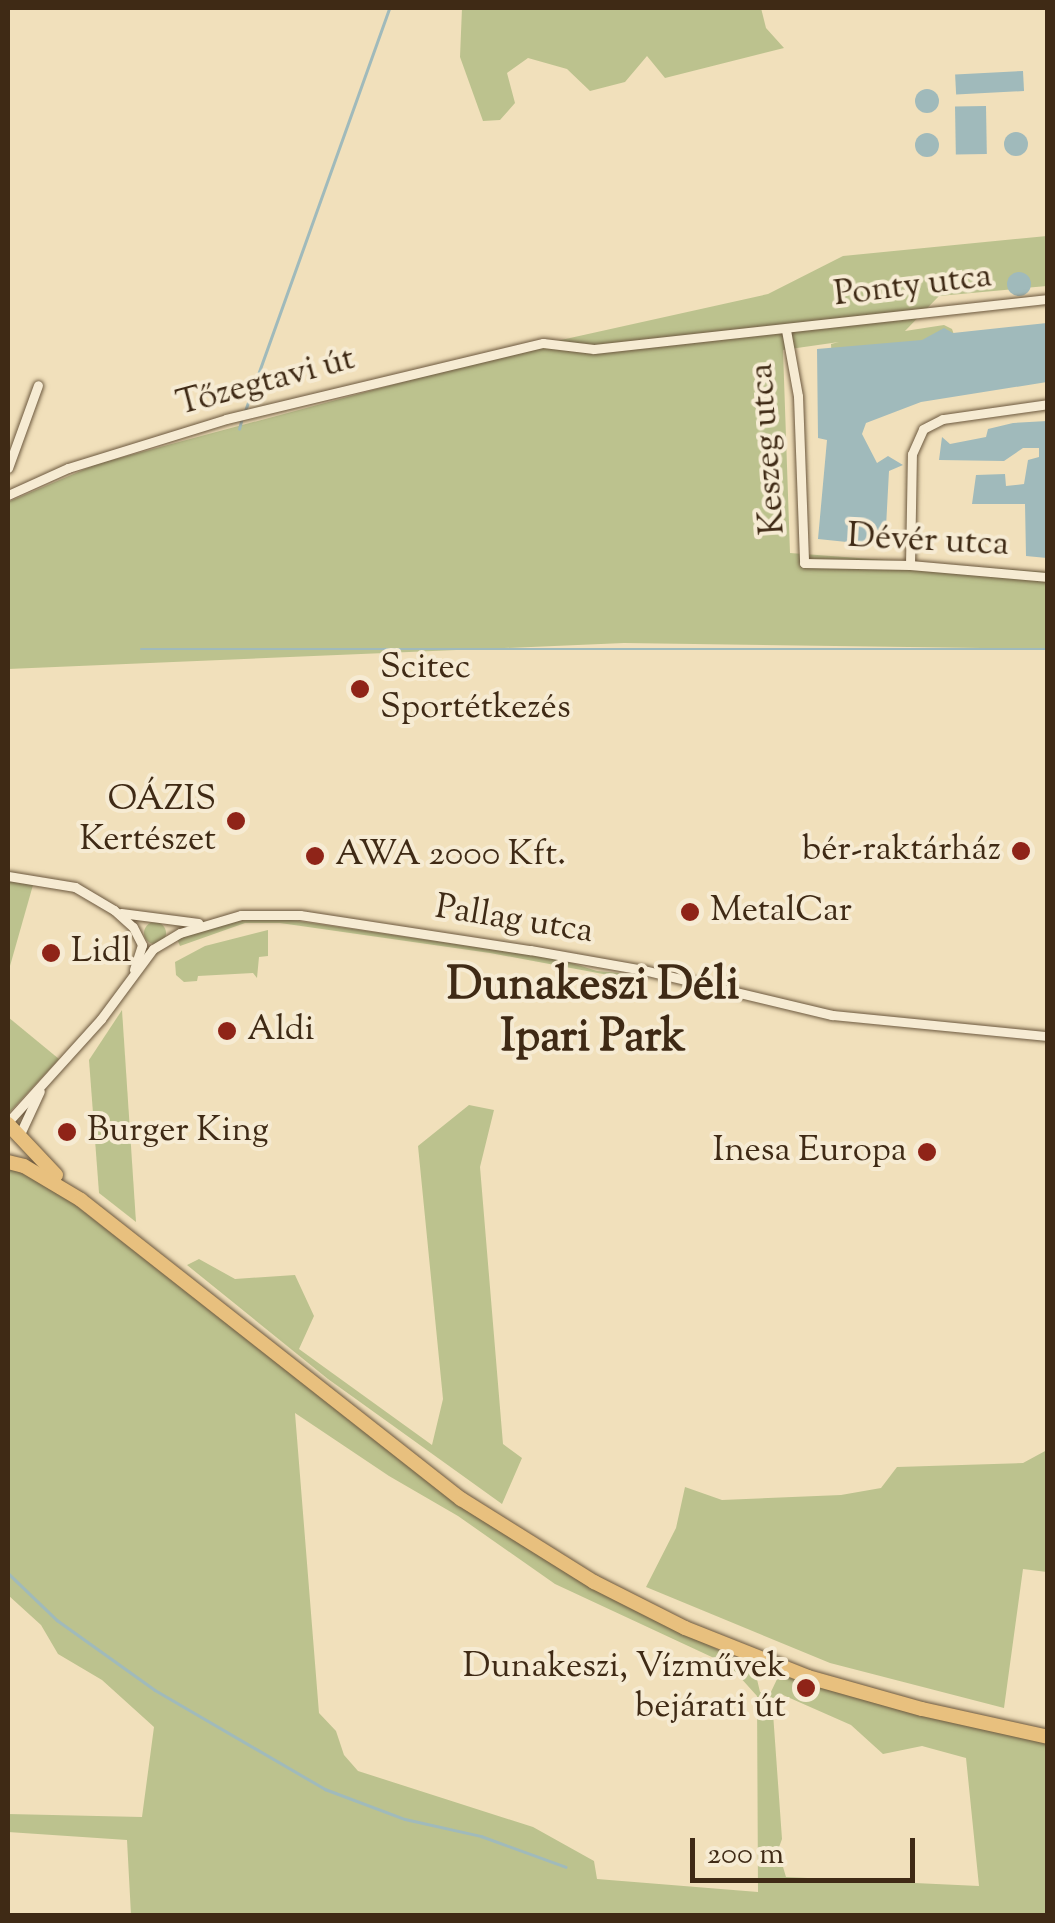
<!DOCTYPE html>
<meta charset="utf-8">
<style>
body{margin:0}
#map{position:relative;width:1055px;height:1923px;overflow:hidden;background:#f1e0bb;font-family:"Sorts Mill Goudy",serif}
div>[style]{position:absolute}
.green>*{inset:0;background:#bcc28e}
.round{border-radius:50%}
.water>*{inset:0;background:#a0babb;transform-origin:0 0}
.stream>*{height:2.5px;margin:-1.25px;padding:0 1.25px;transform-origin:1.25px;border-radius:1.25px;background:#a0babb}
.roads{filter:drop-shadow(0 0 2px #6c583e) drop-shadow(0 0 2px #6c583e)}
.street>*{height:9px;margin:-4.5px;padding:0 4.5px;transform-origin:4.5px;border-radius:4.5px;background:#f6ebd3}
.primary>*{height:14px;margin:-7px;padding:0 7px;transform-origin:7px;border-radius:7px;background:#e8c07e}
.dots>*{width:28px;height:28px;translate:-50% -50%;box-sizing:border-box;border:5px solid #f6ebd3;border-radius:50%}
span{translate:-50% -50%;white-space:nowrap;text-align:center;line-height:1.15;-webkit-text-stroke:8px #f6ebd3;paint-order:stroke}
.street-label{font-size:35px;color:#3f2a15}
.poi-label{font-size:35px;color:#3f2a15}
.left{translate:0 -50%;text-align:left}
.right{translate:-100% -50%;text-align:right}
.district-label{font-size:45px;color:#3f2a15;font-weight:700}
.frame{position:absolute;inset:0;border:10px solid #3f2a15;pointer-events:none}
.scale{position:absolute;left:690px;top:1838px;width:225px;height:45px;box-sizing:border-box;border:5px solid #3f2a15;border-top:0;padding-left:12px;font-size:30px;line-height:35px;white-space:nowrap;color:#3f2a15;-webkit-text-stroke:8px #f6ebd3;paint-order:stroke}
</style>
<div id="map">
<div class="green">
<i style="clip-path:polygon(462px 8px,761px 8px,766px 28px,784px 48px,665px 78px,647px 56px,625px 82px,590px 91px,567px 69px,528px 58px,507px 73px,515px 103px,500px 120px,483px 121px,460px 57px)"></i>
<i style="clip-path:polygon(1047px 236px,1047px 286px,939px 296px,905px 331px,944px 325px,952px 329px,963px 360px,835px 424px,831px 344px,839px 342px,783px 350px,790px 553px,1047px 572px,1047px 649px,624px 643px,8px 669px,8px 502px,97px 464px,552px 342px,768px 294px,843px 256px)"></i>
<i style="clip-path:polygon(8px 880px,33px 885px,8px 973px)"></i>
<i style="clip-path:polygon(277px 918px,559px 959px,597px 971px,631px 974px,619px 977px,490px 953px,280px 923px,245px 923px,180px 946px,177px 939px,234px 921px)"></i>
<i class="round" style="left:144px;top:922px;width:22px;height:22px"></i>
<i style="clip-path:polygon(268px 930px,268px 956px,259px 957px,257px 978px,253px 973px,198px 976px,197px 981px,184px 982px,176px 975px,175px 962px,205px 946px)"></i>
<i style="clip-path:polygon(122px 1010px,136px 1222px,99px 1193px,89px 1060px)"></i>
<i style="clip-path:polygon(8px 1017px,59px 1059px,8px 1114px)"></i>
<i style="clip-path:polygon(469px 1105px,494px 1110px,480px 1167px,503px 1444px,522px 1458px,502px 1504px,328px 1379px,187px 1265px,199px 1259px,235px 1279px,295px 1275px,314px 1316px,299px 1349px,432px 1445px,443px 1399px,418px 1146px)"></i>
<i style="clip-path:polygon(evenodd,8px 1166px,46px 1182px,454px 1501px,650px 1616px,741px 1661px,756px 1675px,760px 1692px,769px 1696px,779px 1675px,920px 1713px,1047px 1739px,1047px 1915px,131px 1915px,127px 1840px,8px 1832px,8px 1814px,142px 1817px,154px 1727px,102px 1680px,58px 1654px,41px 1625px,8px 1595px,8px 1166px,295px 1413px,389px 1476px,458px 1516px,555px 1584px,729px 1665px,757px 1696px,758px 1892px,597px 1879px,594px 1861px,533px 1827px,358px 1771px,344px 1755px,336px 1731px,319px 1713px,295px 1413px,8px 1166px,783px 1695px,851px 1725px,883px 1754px,922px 1746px,966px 1758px,979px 1886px,786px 1877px,778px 1850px,782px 1839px,773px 1713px,783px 1695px)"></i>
<i style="clip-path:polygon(1047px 1450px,1047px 1572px,1023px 1569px,1004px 1708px,830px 1663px,646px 1587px,676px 1528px,685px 1487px,722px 1500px,841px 1495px,881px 1488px,897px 1467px,1023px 1463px)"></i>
</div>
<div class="water">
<i style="left:1023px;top:71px;width:20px;height:68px;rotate:87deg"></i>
<i class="round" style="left:915px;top:89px;width:24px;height:24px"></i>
<i style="left:986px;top:106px;width:48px;height:31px;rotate:89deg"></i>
<i class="round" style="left:1004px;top:132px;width:24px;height:24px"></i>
<i class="round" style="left:915px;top:133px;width:24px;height:24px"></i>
<i class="round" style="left:1007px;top:272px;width:24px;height:24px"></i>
<i style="clip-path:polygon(1047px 323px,1047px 382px,921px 402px,866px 423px,862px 434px,877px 463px,888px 456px,903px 465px,889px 471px,885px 546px,818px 539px,827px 440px,818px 438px,817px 349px,922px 340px,944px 328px,953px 333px)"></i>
<i style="clip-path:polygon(1047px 421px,1048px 421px,1047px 558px,1026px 556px,1025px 504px,972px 504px,976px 475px,1005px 474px,1006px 486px,1024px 484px,1028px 460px,1039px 457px,1039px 448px,1023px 448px,1004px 461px,939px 460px,942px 437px,950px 444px,986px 437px,988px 429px,1013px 423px)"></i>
</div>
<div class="stream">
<i style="left:245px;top:411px;width:428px;rotate:-70.3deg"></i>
<i style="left:239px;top:429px;width:11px;rotate:-75deg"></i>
<i style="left:141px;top:649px;width:907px"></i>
<i style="left:8px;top:1573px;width:68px;rotate:43.8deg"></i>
<i style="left:57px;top:1620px;width:120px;rotate:35.5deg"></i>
<i style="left:155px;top:1690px;width:197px;rotate:30.2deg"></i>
<i style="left:325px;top:1789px;width:85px;rotate:20.6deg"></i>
<i style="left:405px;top:1819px;width:78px;rotate:12.6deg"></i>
<i style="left:481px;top:1836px;width:90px;rotate:20deg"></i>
</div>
<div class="roads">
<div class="street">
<i style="left:786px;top:330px;width:67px;rotate:79.7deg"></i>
<i style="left:798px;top:396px;width:167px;rotate:87.9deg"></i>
<i style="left:804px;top:563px;width:106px;rotate:1.1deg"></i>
<i style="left:910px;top:565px;width:139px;rotate:5deg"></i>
<i style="left:8px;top:468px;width:88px;rotate:-70.1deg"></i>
<i style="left:8px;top:495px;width:66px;rotate:-24.2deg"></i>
<i style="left:68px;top:468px;width:165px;rotate:-17.2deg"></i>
<i style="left:226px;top:419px;width:326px;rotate:-13.5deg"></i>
<i style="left:543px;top:343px;width:51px;rotate:6.7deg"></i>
<i style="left:594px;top:349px;width:457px;rotate:-6.3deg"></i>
<i style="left:910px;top:565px;width:111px;rotate:-89deg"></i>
<i style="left:912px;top:454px;width:27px;rotate:-66deg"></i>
<i style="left:923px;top:429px;width:22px;rotate:-27deg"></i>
<i style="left:943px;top:419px;width:106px;rotate:-8.1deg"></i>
<i style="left:8px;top:876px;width:68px;rotate:9.3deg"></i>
<i style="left:75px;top:887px;width:45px;rotate:30.5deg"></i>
<i style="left:114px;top:910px;width:25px;rotate:42deg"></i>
<i style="left:133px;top:927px;width:20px;rotate:63deg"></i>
<i style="left:142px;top:945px;width:26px;rotate:108deg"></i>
<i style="left:121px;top:913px;width:78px;rotate:7.4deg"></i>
<i style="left:8px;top:1122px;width:139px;rotate:-47.9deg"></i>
<i style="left:101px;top:1019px;width:87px;rotate:-53.4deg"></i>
<i style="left:153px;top:949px;width:31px;rotate:-31deg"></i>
<i style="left:180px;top:933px;width:64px;rotate:-16.4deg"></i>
<i style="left:241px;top:915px;width:59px"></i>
<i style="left:300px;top:915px;width:233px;rotate:8.7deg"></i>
<i style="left:530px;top:950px;width:115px;rotate:10deg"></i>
<i style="left:643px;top:970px;width:194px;rotate:13.4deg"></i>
<i style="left:832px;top:1015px;width:217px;rotate:5.6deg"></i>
<i style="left:20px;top:1134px;width:47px;rotate:-65.1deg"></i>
</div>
<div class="primary">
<i style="left:8px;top:1124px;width:70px;rotate:46.7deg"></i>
<i style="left:8px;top:1162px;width:16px;rotate:14deg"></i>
<i style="left:24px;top:1166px;width:66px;rotate:30.8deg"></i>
<i style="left:81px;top:1200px;width:484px;rotate:38.2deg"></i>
<i style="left:461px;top:1499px;width:157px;rotate:32deg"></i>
<i style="left:594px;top:1582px;width:102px;rotate:26.8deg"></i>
<i style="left:685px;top:1628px;width:132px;rotate:21.7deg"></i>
<i style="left:808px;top:1677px;width:118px;rotate:15.7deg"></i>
<i style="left:922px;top:1709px;width:129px;rotate:12.5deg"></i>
</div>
</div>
<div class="dots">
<i style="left:360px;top:689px;background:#8f2418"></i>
<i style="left:236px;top:821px;background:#8f2418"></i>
<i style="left:1021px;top:851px;background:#8f2418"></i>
<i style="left:315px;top:856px;background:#8f2418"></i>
<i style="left:690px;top:912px;background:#8f2418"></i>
<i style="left:51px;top:953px;background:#8f2418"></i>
<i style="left:227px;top:1031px;background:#8f2418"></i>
<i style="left:67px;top:1132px;background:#8f2418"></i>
<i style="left:927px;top:1152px;background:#8f2418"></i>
<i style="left:806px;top:1688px;background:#8f2418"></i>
</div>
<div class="street-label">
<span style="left:913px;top:287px;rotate:-7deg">Ponty utca</span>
<span style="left:266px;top:383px;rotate:-15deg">Tőzegtavi út</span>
<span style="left:769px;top:449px;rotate:-94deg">Keszeg utca</span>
<span style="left:928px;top:542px;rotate:3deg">Dévér utca</span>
<span style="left:514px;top:921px;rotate:9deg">Pallag utca</span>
</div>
<div class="poi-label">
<span class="left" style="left:380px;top:689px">Scitec<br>Sportétkezés</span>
<span class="right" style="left:216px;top:821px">OÁZIS<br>Kertészet</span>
<span class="right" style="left:1001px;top:851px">bér-raktárház</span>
<span class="left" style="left:335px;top:856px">AWA 2000 Kft.</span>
<span class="left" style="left:710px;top:912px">MetalCar</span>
<span class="left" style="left:71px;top:953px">Lidl</span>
<span class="left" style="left:247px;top:1031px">Aldi</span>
<span class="left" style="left:87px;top:1132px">Burger King</span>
<span class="right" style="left:907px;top:1152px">Inesa Europa</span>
<span class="right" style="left:786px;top:1688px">Dunakeszi, Vízművek<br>bejárati út</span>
</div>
<div class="district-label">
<span style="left:593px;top:1014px">Dunakeszi Déli<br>Ipari Park</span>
</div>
<div class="frame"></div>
<div class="scale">200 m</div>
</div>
